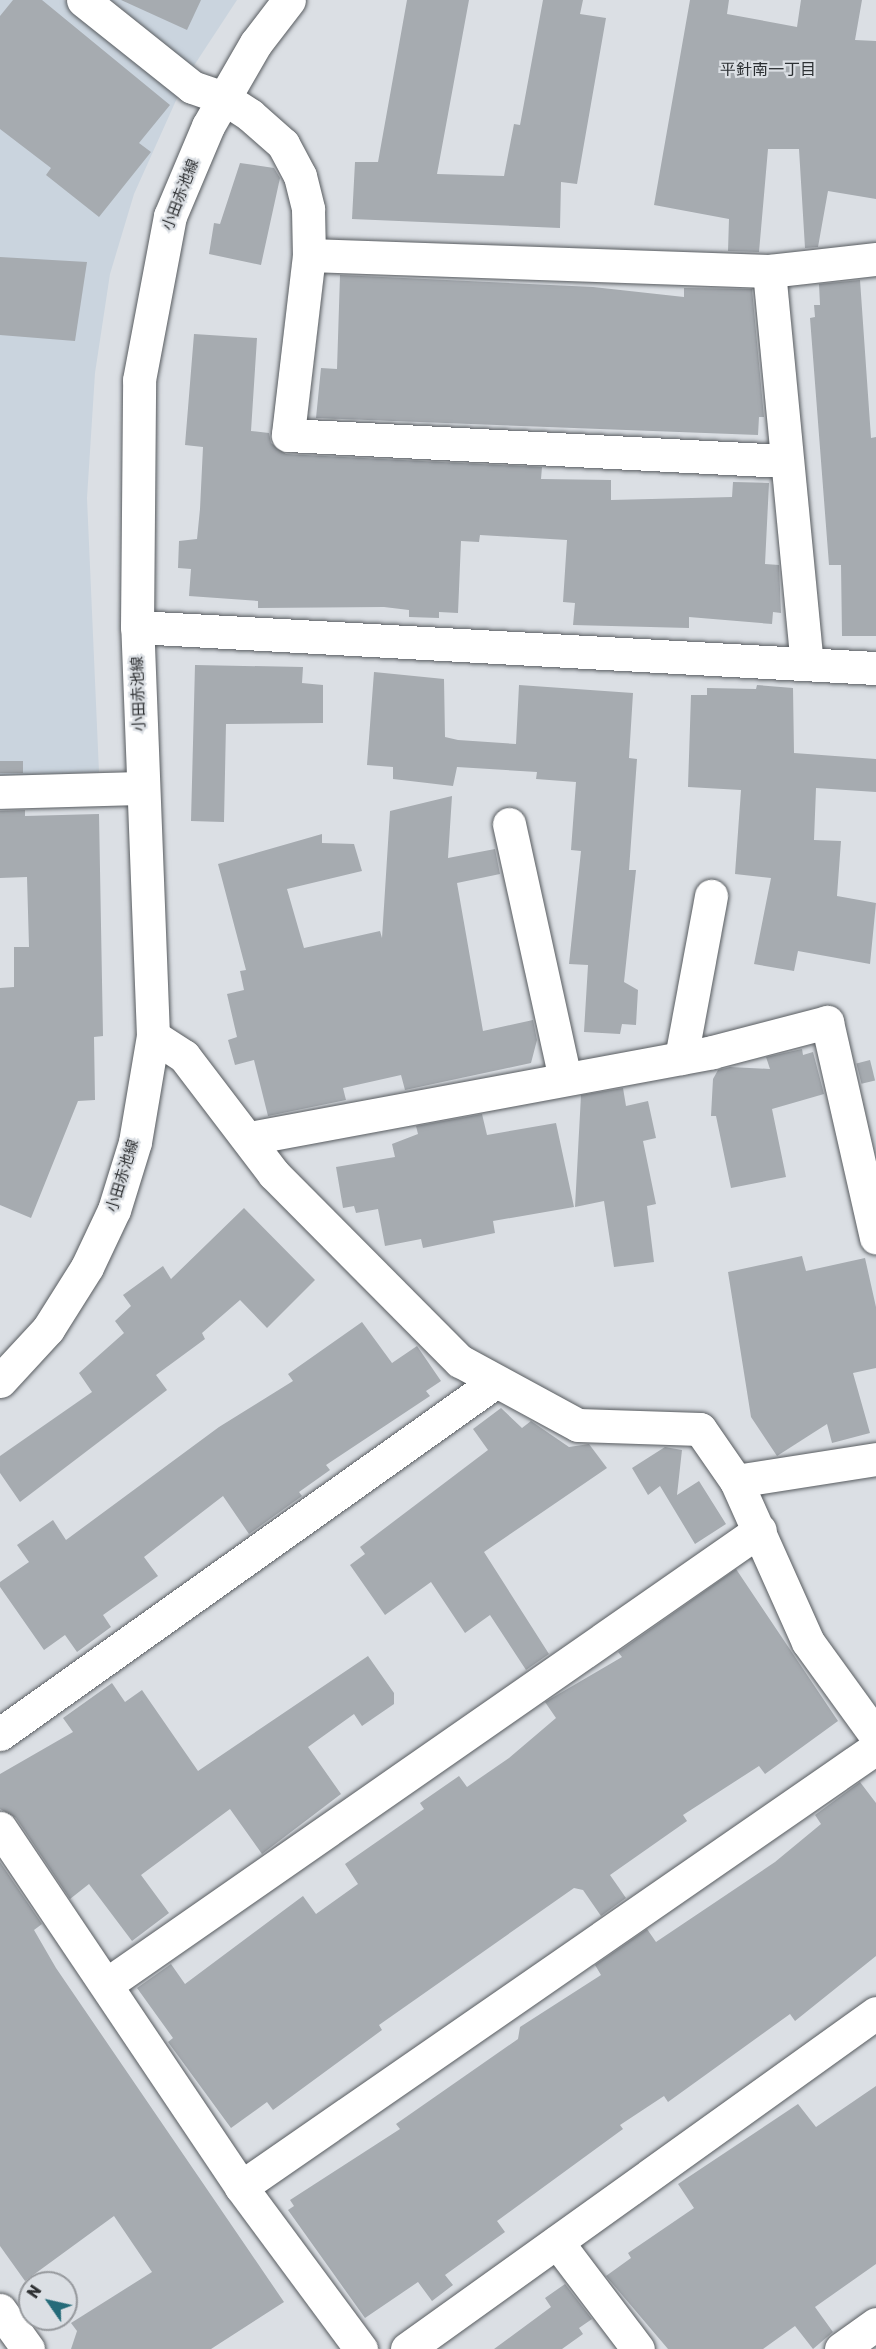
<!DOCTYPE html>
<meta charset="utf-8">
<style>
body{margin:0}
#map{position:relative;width:876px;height:2349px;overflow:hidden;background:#dbdfe4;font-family:Rubik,"Noto Sans JP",sans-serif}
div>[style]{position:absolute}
.built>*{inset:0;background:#cad4de}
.building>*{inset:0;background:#a6abb0;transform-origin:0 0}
.roads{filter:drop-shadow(0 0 2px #585c60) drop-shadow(0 0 2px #585c60)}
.minor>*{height:33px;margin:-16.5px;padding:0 16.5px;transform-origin:16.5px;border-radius:16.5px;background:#fff}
span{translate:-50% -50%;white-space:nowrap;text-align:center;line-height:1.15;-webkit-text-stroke:4.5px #dbdfe4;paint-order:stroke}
.street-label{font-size:15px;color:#2e3032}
.neighbourhood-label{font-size:16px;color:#2c3033}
.north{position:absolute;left:18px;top:2271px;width:60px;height:60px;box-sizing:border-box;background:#dbdfe4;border:2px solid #96999d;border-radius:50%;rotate:304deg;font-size:16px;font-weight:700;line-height:24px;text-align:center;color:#2e3032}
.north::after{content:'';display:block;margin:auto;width:21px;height:27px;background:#256b79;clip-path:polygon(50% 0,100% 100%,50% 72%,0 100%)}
</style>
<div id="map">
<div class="built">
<i style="clip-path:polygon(0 0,64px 0,178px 96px,134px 194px,110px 274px,95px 373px,87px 498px,99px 772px,0 776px)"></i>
<i style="clip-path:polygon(111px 0,237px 0,193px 67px)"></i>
</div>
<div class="building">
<i style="clip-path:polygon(13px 0,42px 0,170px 105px,139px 143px,151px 152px,99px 217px,46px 175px,51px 168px,0 129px,0 16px)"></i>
<i style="clip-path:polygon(121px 0,201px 0,187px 30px)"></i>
<i style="clip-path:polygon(407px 0,469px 0,437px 174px,504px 176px,514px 124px,520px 125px,543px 0,583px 0,580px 14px,606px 18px,577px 184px,561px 182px,560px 228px,352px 219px,355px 162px,378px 162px)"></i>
<i style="clip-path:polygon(690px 0,729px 0,727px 14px,797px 27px,801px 0,862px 0,855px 40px,876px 41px,876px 199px,828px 191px,818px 247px,805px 248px,799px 149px,768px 149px,759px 252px,728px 251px,729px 219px,654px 205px)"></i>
<i style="clip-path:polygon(240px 163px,274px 168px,280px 178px,261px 265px,209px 254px,214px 223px,220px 224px)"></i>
<i style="clip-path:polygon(0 257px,87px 262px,75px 341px,0 335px)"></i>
<i style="clip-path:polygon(340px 275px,593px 287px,684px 297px,684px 288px,752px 289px,764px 417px,759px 417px,758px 435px,316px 418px,321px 368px,337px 369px)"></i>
<i style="clip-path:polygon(860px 280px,871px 438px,876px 437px,876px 636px,842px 636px,841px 565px,829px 565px,810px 318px,815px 317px,814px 305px,820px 305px,819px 284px)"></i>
<i style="clip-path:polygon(194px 334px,257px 338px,251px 431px,269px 433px,271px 443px,286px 454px,542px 467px,541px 479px,611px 480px,611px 500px,732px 497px,733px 482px,769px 483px,765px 564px,779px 565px,781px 613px,773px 612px,772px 624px,689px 617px,689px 628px,573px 625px,575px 603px,563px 602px,567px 540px,480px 535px,479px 542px,461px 541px,458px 613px,439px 612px,439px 618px,409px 617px,409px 610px,384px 607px,258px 608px,258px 601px,189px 596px,191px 569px,178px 568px,179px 541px,197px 539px,200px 509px,203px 447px,185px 445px)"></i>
<i style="clip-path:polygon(195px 665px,303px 667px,302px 683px,323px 685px,323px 723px,226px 724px,224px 822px,191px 821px)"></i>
<i style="clip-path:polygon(374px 672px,444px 679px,445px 737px,458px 740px,516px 744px,519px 685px,633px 693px,629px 758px,637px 759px,629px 870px,636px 870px,624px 982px,638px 990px,636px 1025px,622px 1024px,620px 1034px,584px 1032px,588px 965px,569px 964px,581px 851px,571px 850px,576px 782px,536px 779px,537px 772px,457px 767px,453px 786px,393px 779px,393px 767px,367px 765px)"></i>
<i style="clip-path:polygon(757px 685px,793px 688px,794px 753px,876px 759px,876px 792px,816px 788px,814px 840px,841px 841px,837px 896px,876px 903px,870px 964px,798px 951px,794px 971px,754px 964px,771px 878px,735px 874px,741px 790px,688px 787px,691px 695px,707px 695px,707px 688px,756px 689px)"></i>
<i style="left:0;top:761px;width:23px;height:12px"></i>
<i style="clip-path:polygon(452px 796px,448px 858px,495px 849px,500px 874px,457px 883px,483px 1031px,533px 1020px,537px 1040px,531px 1063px,405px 1090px,401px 1075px,343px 1088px,346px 1100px,268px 1116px,254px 1060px,235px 1065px,228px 1040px,237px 1037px,227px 994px,244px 990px,240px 971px,246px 970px,218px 864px,322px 834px,322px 843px,354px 844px,362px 871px,287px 889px,304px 948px,380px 931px,382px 938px,390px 811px)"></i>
<i style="clip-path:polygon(25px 810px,25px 816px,99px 814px,103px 1036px,94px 1037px,95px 1100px,78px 1101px,31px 1218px,0 1205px,0 988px,14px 987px,14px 947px,29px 947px,27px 877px,0 878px,0 811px)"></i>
<i style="clip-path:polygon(802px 1049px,803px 1055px,813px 1052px,824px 1094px,772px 1109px,786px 1177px,731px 1188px,716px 1116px,711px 1116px,713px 1079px,718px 1070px,730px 1067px,770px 1069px,766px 1057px)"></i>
<i style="left:870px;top:1060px;width:21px;height:14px;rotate:76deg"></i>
<i style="clip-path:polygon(623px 1088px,626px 1106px,648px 1101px,656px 1138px,643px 1141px,656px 1204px,647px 1206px,654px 1262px,614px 1267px,604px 1201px,575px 1207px,581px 1095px)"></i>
<i style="clip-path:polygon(482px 1114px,487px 1135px,556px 1123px,574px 1207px,493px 1221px,495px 1233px,423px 1248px,421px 1239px,385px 1246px,378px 1209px,356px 1213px,354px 1206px,343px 1208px,336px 1167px,395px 1157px,392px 1144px,418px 1134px,416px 1126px)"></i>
<i style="clip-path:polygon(244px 1208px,315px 1280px,267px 1328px,240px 1300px,202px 1333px,205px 1339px,156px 1375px,167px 1390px,20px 1502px,0 1473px,0 1456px,92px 1392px,79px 1373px,124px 1333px,115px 1321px,131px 1306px,123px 1295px,163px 1266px,171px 1279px)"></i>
<i style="clip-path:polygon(802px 1256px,806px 1271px,865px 1258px,876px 1307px,876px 1368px,853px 1373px,870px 1433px,832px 1443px,827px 1424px,777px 1456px,751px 1417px,728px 1272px)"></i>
<i style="clip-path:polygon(362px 1322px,392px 1363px,417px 1346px,441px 1381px,426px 1391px,430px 1396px,326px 1465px,330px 1470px,299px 1492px,302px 1496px,249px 1534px,223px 1496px,144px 1557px,158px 1576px,103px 1615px,111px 1627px,77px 1652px,65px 1635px,44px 1650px,0 1587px,0 1582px,29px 1562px,17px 1545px,53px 1520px,66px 1540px,219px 1427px,293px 1381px,288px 1374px)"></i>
<i style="clip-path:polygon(501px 1408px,522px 1428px,531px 1421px,569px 1447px,589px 1444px,607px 1468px,484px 1552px,549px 1654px,526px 1670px,490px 1615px,465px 1633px,431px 1582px,385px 1615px,350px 1565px,365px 1554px,360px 1547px,488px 1450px,473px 1429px)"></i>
<i style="clip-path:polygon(665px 1447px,682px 1450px,677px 1495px,699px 1481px,726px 1524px,695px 1544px,660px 1486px,648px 1495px,632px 1468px)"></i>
<i style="clip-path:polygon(736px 1569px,838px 1721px,765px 1774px,759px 1766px,683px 1815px,687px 1821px,610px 1875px,626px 1898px,601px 1916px,583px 1890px,574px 1888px,379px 2025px,382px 2030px,273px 2110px,267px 2102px,231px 2128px,168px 2042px,173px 2038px,137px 1988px,171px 1964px,185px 1984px,303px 1896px,316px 1914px,358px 1884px,345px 1864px,424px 1809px,420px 1803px,459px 1776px,467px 1787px,509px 1758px,556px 1718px,545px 1702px,622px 1657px,618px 1652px)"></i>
<i style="clip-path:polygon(368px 1656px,394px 1693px,394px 1704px,362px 1726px,354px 1714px,308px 1747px,341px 1794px,262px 1854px,230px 1809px,141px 1875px,169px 1913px,132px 1941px,89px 1884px,70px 1899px,16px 1818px,0 1809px,0 1774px,73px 1732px,63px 1718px,112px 1683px,125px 1702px,142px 1690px,198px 1771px)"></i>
<i style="clip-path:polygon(860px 1782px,876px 1803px,876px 1956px,795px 2021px,790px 2014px,668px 2102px,664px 2096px,620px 2125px,623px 2129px,497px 2221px,505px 2232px,445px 2275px,453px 2285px,432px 2301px,418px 2282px,365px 2318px,288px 2210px,294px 2206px,290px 2200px,400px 2129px,396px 2124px,518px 2039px,520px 2027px,601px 1975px,595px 1965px,647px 1929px,656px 1942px,775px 1862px,821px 1824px,815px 1815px)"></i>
<i style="clip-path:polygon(0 1862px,42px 1924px,34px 1930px,56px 1968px,284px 2302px,211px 2349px,71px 2349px,77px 2331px,71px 2323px,152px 2272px,114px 2216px,25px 2281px,0 2246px)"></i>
<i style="clip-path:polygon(876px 2086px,876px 2264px,815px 2307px,833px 2332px,813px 2349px,795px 2326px,763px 2349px,668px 2349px,606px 2276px,631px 2258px,628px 2253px,694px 2208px,678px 2184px,798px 2104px,816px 2127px)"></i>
<i style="clip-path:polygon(565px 2284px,592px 2319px,579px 2328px,583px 2334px,562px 2349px,494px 2349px,551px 2307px,545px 2298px)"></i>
</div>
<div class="roads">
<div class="minor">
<i style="left:83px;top:0;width:139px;rotate:38.6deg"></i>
<i style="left:192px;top:87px;width:34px;rotate:19deg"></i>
<i style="left:224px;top:98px;width:31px;rotate:33deg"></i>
<i style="left:250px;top:115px;width:44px;rotate:41.3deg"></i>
<i style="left:283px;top:144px;width:36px;rotate:62deg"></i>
<i style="left:300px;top:176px;width:34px;rotate:76deg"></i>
<i style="left:308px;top:209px;width:46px;rotate:88.8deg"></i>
<i style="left:309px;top:255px;width:181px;rotate:96.7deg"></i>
<i style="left:288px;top:435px;width:496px;rotate:3deg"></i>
<i style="left:309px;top:255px;width:460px;rotate:2deg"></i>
<i style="left:769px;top:271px;width:108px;rotate:-6.4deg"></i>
<i style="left:769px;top:271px;width:394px;rotate:84.5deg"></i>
<i style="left:137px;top:627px;width:740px;rotate:3.18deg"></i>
<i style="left:0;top:792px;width:141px;rotate:-1.6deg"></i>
<i style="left:509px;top:824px;width:260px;rotate:77.6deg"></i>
<i style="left:153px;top:1036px;width:37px;rotate:33deg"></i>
<i style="left:184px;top:1056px;width:148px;rotate:52.7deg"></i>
<i style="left:274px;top:1174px;width:264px;rotate:45.2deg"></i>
<i style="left:460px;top:1361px;width:134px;rotate:28.5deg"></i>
<i style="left:578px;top:1425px;width:122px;rotate:1.9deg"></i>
<i style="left:700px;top:1429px;width:63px;rotate:55.3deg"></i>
<i style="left:736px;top:1481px;width:176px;rotate:65.9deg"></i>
<i style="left:808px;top:1642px;width:116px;rotate:54.1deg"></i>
<i style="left:681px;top:1058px;width:165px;rotate:-79.5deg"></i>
<i style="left:250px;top:1138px;width:470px;rotate:-10.5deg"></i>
<i style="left:712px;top:1052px;width:119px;rotate:-14.6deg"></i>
<i style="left:827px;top:1022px;width:221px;rotate:77.2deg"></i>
<i style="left:0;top:1381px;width:71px;rotate:-47.3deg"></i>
<i style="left:48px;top:1329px;width:73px;rotate:-57.8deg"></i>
<i style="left:87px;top:1267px;width:63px;rotate:-64.7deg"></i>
<i style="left:114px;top:1210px;width:71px;rotate:-72.8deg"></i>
<i style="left:135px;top:1142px;width:108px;rotate:-80.4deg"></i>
<i style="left:153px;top:1036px;width:409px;rotate:-92.2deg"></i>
<i style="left:137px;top:627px;width:247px;rotate:-89.5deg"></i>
<i style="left:139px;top:380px;width:167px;rotate:-79.3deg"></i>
<i style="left:170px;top:216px;width:98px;rotate:-67.1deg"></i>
<i style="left:208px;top:126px;width:96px;rotate:-60deg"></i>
<i style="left:256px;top:43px;width:54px;rotate:-52.5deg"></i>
<i style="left:736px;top:1481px;width:142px;rotate:-8.9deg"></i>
<i style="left:0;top:1734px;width:607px;rotate:-35.42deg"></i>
<i style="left:0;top:1828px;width:432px;rotate:56.1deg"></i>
<i style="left:241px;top:2187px;width:202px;rotate:53.5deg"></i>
<i style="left:107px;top:1984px;width:795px;rotate:-34.81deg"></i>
<i style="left:241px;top:2187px;width:772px;rotate:-34.66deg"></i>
<i style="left:557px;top:2242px;width:134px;rotate:52.9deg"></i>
<i style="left:0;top:2310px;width:48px;rotate:54.3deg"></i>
<i style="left:407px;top:2349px;width:577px;rotate:-35.62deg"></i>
<i style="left:841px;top:2349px;width:43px;rotate:-35.5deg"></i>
</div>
</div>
<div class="street-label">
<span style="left:181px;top:195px;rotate:-69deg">小田赤池線</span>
<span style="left:139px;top:694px;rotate:-92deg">小田赤池線</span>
<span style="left:123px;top:1176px;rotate:-73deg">小田赤池線</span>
</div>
<div class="neighbourhood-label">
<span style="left:768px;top:70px">平針南一丁目</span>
</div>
<div class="north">N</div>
</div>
